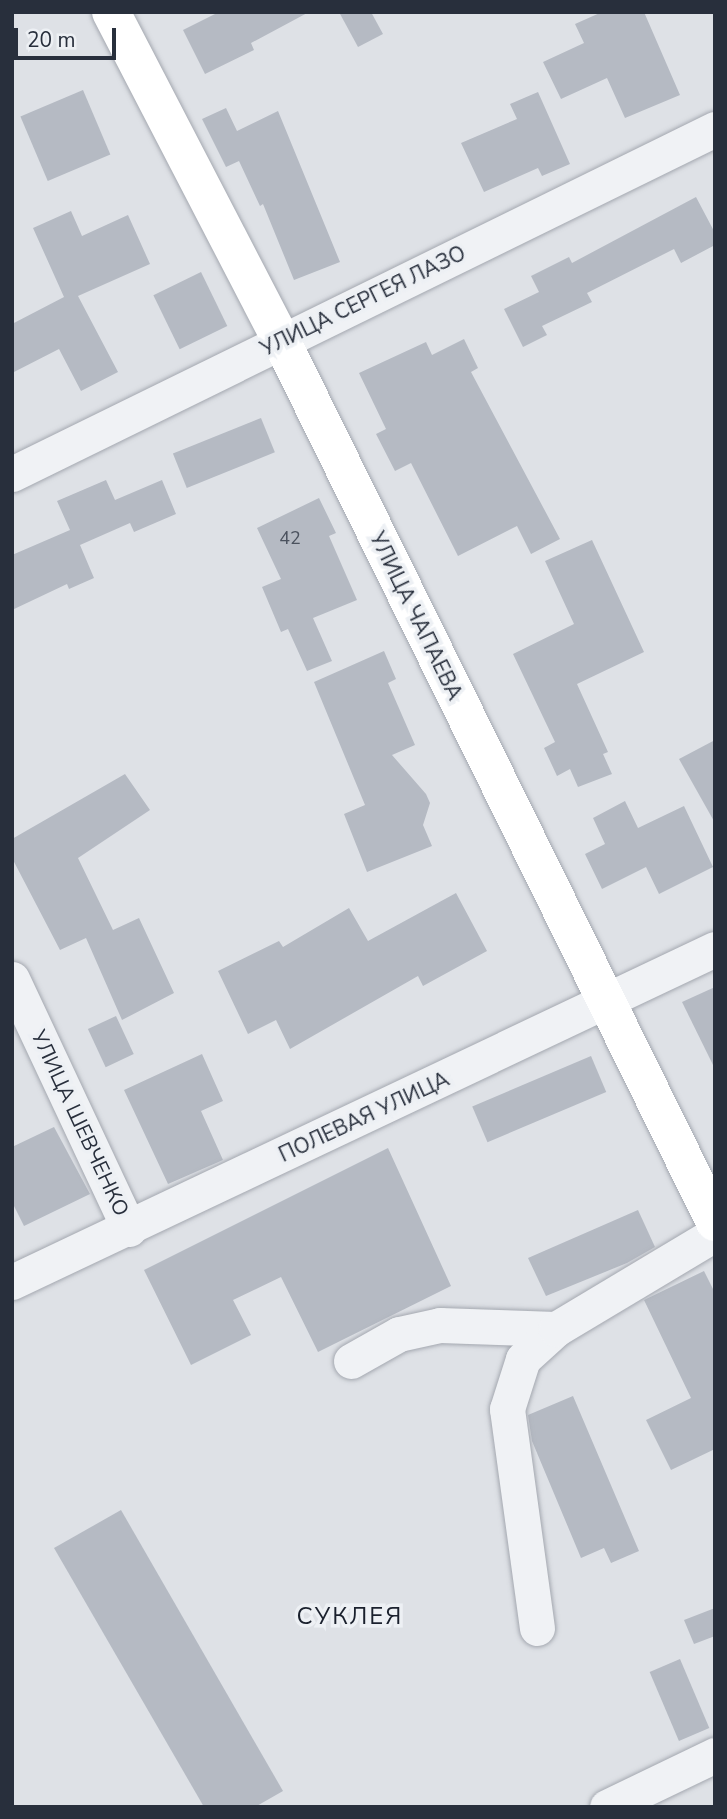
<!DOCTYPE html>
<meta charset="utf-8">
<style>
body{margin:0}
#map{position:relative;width:727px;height:1819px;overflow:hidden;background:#dee1e6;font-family:"Nunito Sans",sans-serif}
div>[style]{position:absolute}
.building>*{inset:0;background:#b5bac3;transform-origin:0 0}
.roads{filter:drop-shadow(0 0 2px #a4a8b0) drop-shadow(0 0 2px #a4a8b0)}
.street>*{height:35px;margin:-17.5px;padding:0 17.5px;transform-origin:17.5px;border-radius:17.5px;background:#f0f2f5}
.secondary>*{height:38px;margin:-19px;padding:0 19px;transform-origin:19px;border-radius:19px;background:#fff}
span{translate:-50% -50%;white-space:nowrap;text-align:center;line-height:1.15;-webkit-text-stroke:7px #edf0f4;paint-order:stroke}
.number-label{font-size:18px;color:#4b525e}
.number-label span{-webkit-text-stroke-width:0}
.street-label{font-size:21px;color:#282f3c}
.quarter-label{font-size:24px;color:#1a202d;letter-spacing:2px}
.frame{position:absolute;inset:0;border:14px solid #282f3c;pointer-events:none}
.scale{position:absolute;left:14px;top:28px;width:102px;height:32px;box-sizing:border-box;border:4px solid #282f3c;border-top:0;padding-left:9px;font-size:21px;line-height:24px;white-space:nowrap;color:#282f3c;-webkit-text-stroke:5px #edf0f4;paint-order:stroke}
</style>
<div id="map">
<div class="building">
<i style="clip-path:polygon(219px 12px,309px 12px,251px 43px,254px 50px,205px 74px,183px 30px)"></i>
<i style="clip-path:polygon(339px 12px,371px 12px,383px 34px,358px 47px)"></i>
<i style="clip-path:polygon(602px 12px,644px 12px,680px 95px,625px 118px,607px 78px,561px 99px,543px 62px,584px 43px,575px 24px)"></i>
<i style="left:83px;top:90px;width:70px;height:68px;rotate:67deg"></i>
<i style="clip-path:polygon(538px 92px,570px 164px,542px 176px,538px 168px,484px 192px,461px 143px,517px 119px,510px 104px)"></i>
<i style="clip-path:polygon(226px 108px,237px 131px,278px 111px,340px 262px,294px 280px,263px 204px,260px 206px,239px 161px,226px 167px,202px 119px)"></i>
<i style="clip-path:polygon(696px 197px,715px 233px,715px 245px,681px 263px,674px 249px,587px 293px,592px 302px,542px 326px,547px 335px,523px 347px,504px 309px,539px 292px,531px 276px,569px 257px,572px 263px)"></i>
<i style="clip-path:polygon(71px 211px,82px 236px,128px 215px,150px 264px,78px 296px,118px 372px,81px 391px,59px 349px,12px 373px,12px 324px,64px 297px,33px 228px)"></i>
<i style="left:201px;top:272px;width:60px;height:53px;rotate:64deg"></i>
<i style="clip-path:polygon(464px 339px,478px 368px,471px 372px,560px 539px,531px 554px,517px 526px,458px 556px,411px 463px,395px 471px,376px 434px,386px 429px,359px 373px,426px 342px,432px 355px)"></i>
<i style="left:261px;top:418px;width:37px;height:95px;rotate:68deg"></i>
<i style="clip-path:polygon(106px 480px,115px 500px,162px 480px,176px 514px,134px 532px,130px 523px,80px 545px,94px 578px,69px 589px,67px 584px,12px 610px,12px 555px,70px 530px,57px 501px)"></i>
<i style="clip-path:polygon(319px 498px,336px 533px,329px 536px,357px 600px,313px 618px,332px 661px,307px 671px,288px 629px,281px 632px,262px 587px,281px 579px,257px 528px)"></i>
<i style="clip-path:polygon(592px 540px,644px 652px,577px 684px,608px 752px,603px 754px,612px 774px,578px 787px,570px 769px,557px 776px,544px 748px,555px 742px,513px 654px,574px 624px,545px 561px)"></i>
<i style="clip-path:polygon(384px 651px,396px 679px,388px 683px,415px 745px,392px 755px,426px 794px,430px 803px,423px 825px,432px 846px,367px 872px,344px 814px,365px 805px,314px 682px)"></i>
<i style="clip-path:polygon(715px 740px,715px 823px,679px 759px)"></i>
<i style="clip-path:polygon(125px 774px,150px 810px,78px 858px,113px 930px,139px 918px,174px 993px,122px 1020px,86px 938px,60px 950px,12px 858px,12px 839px)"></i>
<i style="clip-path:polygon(625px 801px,638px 828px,684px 806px,713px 867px,659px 894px,646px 867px,602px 889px,585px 854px,605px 844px,593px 818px)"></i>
<i style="clip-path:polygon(456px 893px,487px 951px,423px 986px,418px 976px,290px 1049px,276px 1020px,248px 1034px,218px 971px,279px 941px,283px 947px,349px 908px,368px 941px)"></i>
<i style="clip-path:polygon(715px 987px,715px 1069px,682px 1002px)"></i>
<i style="left:116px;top:1016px;width:42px;height:31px;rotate:65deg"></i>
<i style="clip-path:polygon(202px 1054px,223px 1101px,201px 1111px,223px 1160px,168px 1184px,124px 1090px)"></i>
<i style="left:591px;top:1056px;width:39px;height:129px;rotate:67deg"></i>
<i style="clip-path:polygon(54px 1127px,90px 1194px,24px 1226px,12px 1202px,12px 1147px)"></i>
<i style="clip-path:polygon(388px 1148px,451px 1286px,318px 1352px,281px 1277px,233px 1300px,251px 1335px,191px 1365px,144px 1270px)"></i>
<i style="clip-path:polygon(638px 1210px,655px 1247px,627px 1263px,546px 1296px,528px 1258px)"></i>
<i style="clip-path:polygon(704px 1271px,715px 1293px,715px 1449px,671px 1470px,646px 1420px,691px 1398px,644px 1300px)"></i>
<i style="clip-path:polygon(573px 1396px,639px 1551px,611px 1563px,604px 1548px,581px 1558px,532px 1441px,528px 1415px)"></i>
<i style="clip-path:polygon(121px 1510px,283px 1791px,255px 1807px,204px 1807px,54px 1548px)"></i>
<i style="clip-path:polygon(715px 1608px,715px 1636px,694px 1644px,684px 1620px)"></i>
<i style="left:680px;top:1659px;width:75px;height:33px;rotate:67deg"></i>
</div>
<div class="roads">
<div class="street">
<i style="left:12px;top:474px;width:783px;rotate:-26.14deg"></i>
<i style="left:12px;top:979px;width:276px;rotate:64.9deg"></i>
<i style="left:12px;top:1282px;width:778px;rotate:-25.35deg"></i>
<i style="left:351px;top:1361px;width:55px;rotate:-29.4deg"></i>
<i style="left:399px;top:1334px;width:42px;rotate:-12.4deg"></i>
<i style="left:440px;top:1325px;width:116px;rotate:2deg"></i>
<i style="left:537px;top:1628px;width:221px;rotate:-97.8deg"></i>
<i style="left:507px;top:1409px;width:52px;rotate:-72.3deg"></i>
<i style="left:523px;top:1359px;width:45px;rotate:-42.3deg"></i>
<i style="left:556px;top:1329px;width:185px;rotate:-30.9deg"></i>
<i style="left:607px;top:1807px;width:120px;rotate:-25.7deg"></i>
</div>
<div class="secondary">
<i style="left:111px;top:12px;width:369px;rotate:62.6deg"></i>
<i style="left:281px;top:340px;width:983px;rotate:63.8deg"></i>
</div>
</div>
<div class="number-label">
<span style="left:290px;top:538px">42</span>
</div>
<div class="street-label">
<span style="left:363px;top:301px;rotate:-26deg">УЛИЦА СЕРГЕЯ ЛАЗО</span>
<span style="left:416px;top:616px;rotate:64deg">УЛИЦА ЧАПАЕВА</span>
<span style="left:364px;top:1117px;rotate:-25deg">ПОЛЕВАЯ УЛИЦА</span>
<span style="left:80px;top:1123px;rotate:65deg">УЛИЦА ШЕВЧЕНКО</span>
</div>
<div class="quarter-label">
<span style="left:350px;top:1617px">СУКЛЕЯ</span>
</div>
<div class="frame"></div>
<div class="scale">20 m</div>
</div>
